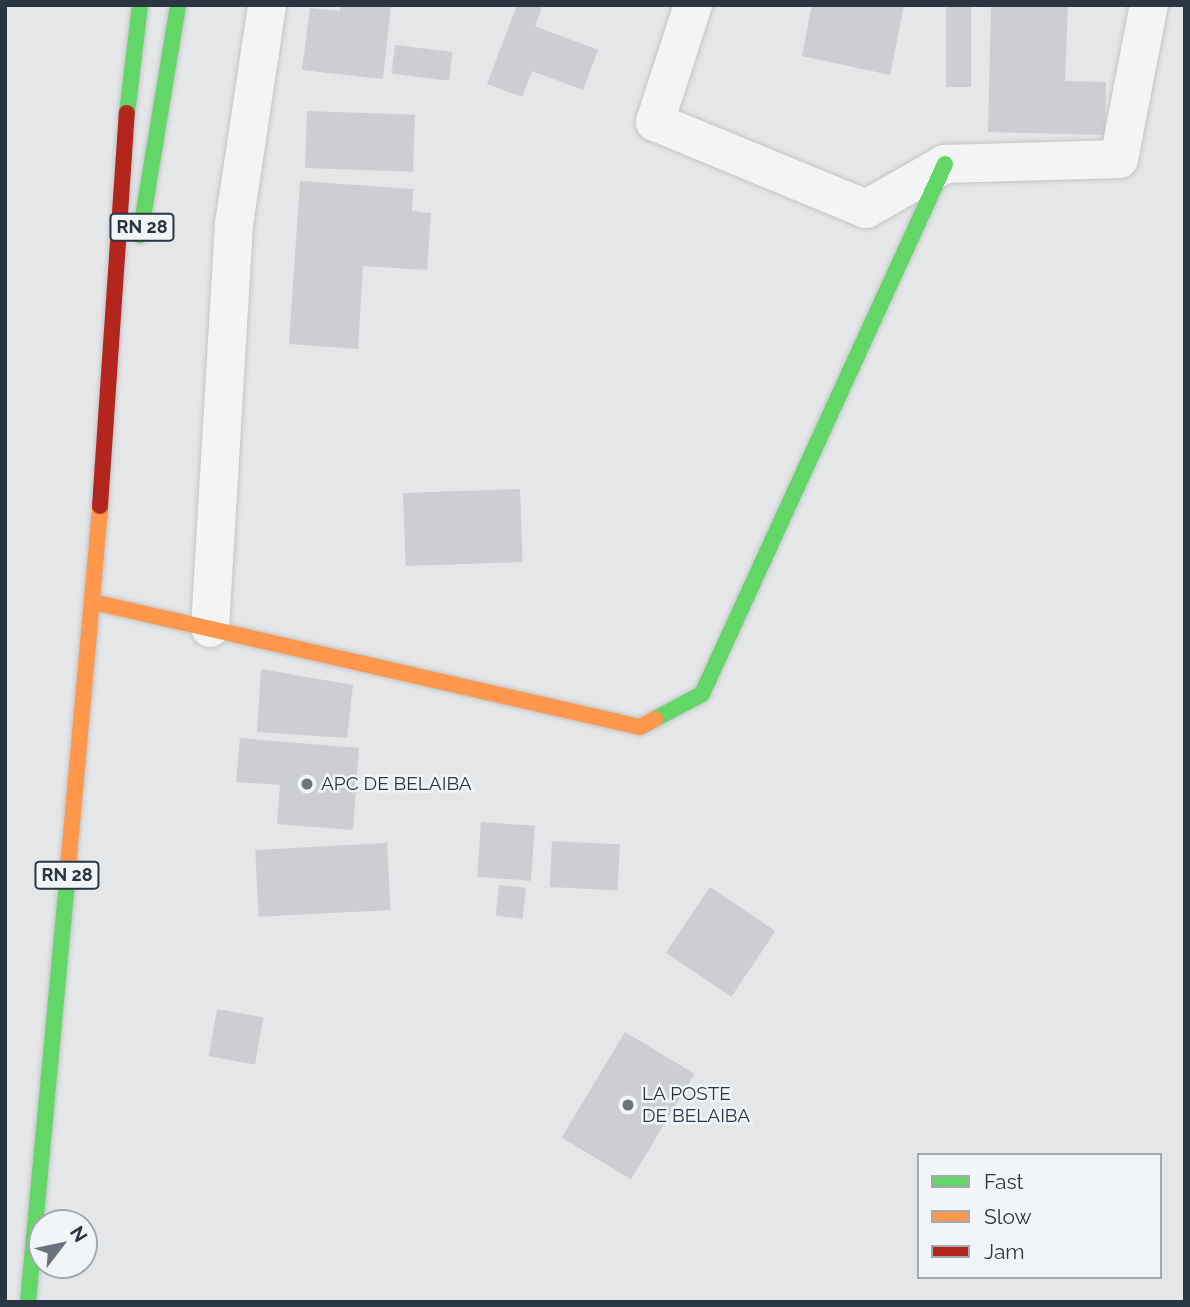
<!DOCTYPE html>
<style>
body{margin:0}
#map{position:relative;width:1190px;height:1307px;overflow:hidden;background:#e4e6e8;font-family:Raleway,sans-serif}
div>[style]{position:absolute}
.building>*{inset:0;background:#ccced1;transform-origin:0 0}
.roads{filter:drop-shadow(0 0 2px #c2c4c6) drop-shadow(0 0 2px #c2c4c6)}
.street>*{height:38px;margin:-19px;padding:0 19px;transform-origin:19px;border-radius:19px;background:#f3f4f6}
.fast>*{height:16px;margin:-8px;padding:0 8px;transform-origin:8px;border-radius:8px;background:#63d668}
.slow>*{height:16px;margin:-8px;padding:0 8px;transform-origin:8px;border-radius:8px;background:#ff974d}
.jam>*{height:16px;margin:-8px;padding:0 8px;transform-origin:8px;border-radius:8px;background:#b3261e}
.dots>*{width:19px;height:19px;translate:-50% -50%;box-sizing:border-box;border:4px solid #f2f5f8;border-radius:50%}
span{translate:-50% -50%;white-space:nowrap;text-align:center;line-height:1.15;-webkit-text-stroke:5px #f2f5f8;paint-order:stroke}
.shield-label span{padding:2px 5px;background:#f2f5f8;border:2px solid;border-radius:5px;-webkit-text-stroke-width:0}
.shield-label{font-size:18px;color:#2a3642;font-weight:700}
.poi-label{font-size:19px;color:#2a3642}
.left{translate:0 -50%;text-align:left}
.frame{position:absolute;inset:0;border:7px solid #2a3642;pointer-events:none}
.legend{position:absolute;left:917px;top:1153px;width:245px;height:126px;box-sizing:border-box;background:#f2f5f8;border:2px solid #a2a9af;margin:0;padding:9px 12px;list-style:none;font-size:21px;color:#2a3642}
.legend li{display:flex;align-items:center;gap:14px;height:35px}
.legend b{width:35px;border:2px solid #a2a9af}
.north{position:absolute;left:28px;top:1209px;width:70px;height:70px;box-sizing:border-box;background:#f2f5f8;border:2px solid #a2a9af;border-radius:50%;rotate:58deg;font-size:19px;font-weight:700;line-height:28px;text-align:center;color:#2a3642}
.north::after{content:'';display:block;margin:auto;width:24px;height:32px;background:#6b747c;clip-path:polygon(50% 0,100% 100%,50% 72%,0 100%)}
</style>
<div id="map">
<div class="building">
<i style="clip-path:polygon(341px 5px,391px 5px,383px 79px,302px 70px,310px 8px,340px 11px)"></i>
<i style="clip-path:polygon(517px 5px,543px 5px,535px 26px,598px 50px,583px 90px,532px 71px,522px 97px,487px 84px)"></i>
<i style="clip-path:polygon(812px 5px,904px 5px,890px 75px,802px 56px)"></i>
<i style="left:946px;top:5px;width:25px;height:82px"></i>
<i style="clip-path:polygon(991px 5px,1068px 5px,1065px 81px,1106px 82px,1105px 135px,988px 132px)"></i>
<i style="left:395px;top:45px;width:58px;height:29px;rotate:7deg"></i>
<i style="left:307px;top:111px;width:108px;height:57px;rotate:2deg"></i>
<i style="clip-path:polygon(300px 181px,413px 189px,412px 211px,431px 213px,427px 270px,363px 266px,358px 349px,289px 344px)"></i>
<i style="left:520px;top:489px;width:73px;height:117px;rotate:88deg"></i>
<i style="clip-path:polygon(261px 669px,353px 685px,347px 738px,257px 732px)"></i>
<i style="clip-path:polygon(240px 738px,359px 748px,353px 830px,277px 824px,280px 785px,236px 782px)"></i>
<i style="left:481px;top:822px;width:54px;height:55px;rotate:4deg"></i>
<i style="left:552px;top:841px;width:68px;height:46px;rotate:3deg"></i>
<i style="left:387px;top:843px;width:67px;height:132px;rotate:87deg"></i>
<i style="left:499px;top:885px;width:27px;height:31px;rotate:6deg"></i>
<i style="left:710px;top:887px;width:79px;height:79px;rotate:34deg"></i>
<i style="left:217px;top:1009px;width:47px;height:48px;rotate:10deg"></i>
<i style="left:625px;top:1032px;width:81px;height:123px;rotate:31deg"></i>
</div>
<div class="roads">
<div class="street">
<i style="left:693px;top:5px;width:123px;rotate:108deg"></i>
<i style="left:655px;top:122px;width:228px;rotate:22.4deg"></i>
<i style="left:866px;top:209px;width:91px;rotate:-29.7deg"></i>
<i style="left:945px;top:164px;width:174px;rotate:-1.6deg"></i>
<i style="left:1119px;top:159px;width:157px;rotate:-79deg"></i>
<i style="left:210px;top:628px;width:405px;rotate:-86.6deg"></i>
<i style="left:234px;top:224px;width:221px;rotate:-81.4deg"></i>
</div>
<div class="fast">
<i style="left:127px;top:113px;width:109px;rotate:-83.1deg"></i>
<i style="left:140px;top:235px;width:233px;rotate:-80.6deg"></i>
<i style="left:655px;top:719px;width:53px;rotate:-28deg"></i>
<i style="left:702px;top:694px;width:583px;rotate:-65.37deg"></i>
<i style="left:28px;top:1302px;width:436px;rotate:-84.7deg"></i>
</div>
<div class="slow">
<i style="left:93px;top:602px;width:561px;rotate:12.87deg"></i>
<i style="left:640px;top:727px;width:17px;rotate:-28deg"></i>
<i style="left:68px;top:868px;width:363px;rotate:-84.9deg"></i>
</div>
<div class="jam">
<i style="left:100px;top:506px;width:394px;rotate:-86.1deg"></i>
</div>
</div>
<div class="dots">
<i style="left:307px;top:784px;background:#6b747c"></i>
<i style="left:628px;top:1105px;background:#6b747c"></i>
</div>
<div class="shield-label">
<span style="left:142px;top:227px">RN 28</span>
<span style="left:67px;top:875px">RN 28</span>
</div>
<div class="poi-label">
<span class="left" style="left:321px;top:784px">APC DE BELAIBA</span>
<span class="left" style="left:642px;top:1105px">LA POSTE<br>DE BELAIBA</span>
</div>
<div class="frame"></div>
<ul class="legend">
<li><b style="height:9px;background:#63d668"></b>Fast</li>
<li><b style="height:9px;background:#ff974d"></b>Slow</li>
<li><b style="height:9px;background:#b3261e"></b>Jam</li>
</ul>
<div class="north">N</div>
</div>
